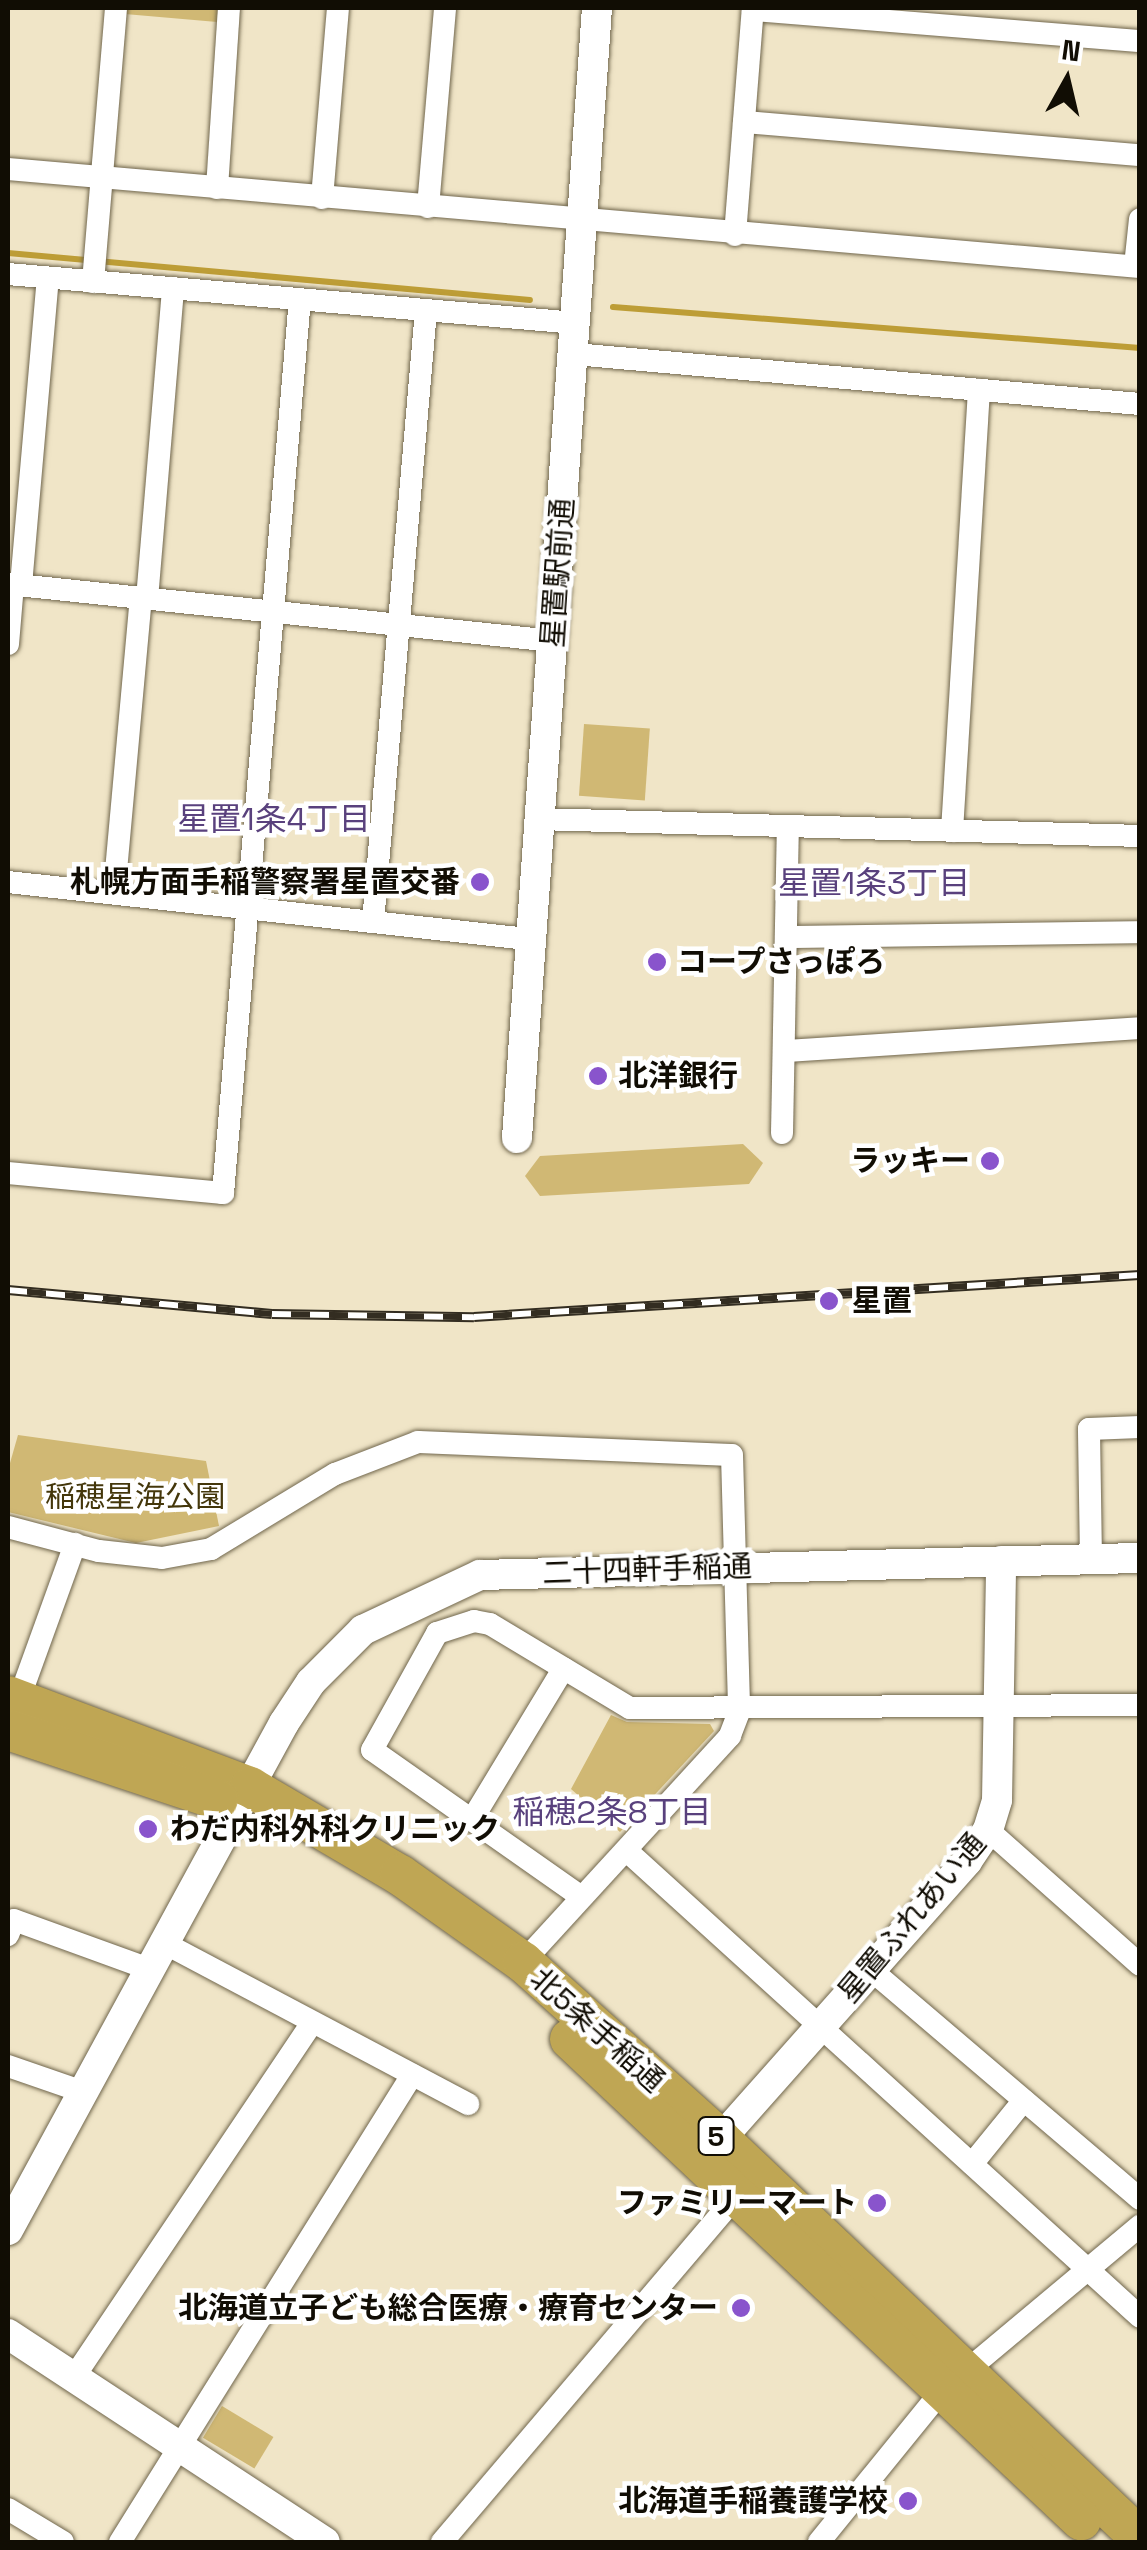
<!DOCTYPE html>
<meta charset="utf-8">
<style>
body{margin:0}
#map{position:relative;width:1147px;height:2550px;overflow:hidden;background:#f0e5c7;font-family:"Space Grotesk","Noto Sans JP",sans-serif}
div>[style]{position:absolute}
.green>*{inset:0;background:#d0b874;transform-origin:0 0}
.stream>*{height:6px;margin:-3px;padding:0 3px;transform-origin:3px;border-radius:3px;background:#bd9d36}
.roads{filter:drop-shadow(0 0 2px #70664c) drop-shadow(0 0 2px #70664c)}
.minor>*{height:22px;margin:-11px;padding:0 11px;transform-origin:11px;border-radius:11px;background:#fff}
.tertiary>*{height:30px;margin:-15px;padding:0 15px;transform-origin:15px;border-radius:15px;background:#fff}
.trunk>*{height:40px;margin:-20px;padding:0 20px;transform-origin:20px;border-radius:20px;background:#bfa654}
.rail>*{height:10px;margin-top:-5px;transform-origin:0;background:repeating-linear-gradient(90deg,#fff 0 19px,#332d21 0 38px);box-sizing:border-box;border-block:2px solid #332d21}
.dots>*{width:28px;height:28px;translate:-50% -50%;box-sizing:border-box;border:5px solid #fff;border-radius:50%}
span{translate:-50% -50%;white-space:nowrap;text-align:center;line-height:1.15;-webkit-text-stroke:9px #fff;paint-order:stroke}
.shield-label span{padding:2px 8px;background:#fff;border:2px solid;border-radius:8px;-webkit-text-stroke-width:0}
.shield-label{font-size:28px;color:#110d04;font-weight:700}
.street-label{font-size:30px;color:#110d04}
.poi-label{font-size:30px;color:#110d04;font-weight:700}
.right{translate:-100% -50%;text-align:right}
.left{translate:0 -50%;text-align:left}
.park-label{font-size:30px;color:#44370b}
.neighbourhood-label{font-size:32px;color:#59417d}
.frame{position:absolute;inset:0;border:10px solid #110d04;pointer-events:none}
.north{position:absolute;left:1017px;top:30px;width:100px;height:100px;-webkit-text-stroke:8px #fff;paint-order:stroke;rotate:8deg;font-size:28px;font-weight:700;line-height:40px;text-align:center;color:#110d04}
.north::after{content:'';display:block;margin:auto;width:35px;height:45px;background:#110d04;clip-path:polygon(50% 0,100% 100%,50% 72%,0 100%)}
</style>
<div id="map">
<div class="green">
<i style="clip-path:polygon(125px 8px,219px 8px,217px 22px,125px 14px)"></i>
<i style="left:584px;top:724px;width:66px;height:72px;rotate:4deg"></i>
<i style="clip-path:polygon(743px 1144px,763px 1163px,749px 1184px,540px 1196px,525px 1176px,540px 1156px)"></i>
<i style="clip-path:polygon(18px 1435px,206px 1461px,219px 1526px,136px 1543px,8px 1512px,8px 1470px)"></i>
<i style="clip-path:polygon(611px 1715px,627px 1722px,710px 1724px,714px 1731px,620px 1832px,571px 1789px)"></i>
<i style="left:222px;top:2406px;width:60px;height:37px;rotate:31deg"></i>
</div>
<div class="stream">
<i style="left:8px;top:253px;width:524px;rotate:5.14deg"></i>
<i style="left:613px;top:307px;width:529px;rotate:4.45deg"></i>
</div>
<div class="roads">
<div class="minor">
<i style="left:753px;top:10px;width:388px;rotate:4.6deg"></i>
<i style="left:744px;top:122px;width:397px;rotate:4.8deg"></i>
<i style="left:8px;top:169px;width:1136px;rotate:4.95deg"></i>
<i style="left:217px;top:188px;width:180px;rotate:-86.2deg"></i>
<i style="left:322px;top:198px;width:191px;rotate:-85.2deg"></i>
<i style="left:428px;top:207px;width:200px;rotate:-85.1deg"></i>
<i style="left:735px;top:235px;width:228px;rotate:-85.5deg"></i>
<i style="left:1135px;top:266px;width:47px;rotate:-83.9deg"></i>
<i style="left:8px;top:274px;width:570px;rotate:4.93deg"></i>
<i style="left:93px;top:282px;width:275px;rotate:-85.2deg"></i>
<i style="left:574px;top:354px;width:568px;rotate:5.05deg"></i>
<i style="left:8px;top:584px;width:548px;rotate:5.97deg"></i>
<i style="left:21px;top:585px;width:308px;rotate:-85deg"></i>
<i style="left:147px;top:599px;width:312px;rotate:-85.2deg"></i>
<i style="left:8px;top:644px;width:60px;rotate:-85.2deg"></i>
<i style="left:537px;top:819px;width:603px;rotate:1.61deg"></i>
<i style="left:952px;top:831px;width:442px;rotate:-86.5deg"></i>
<i style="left:8px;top:882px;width:523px;rotate:6.26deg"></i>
<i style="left:114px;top:893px;width:296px;rotate:-84.8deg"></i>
<i style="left:373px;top:922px;width:614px;rotate:-85.05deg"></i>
<i style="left:787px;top:937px;width:353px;rotate:-0.8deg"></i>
<i style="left:786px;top:1051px;width:355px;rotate:-3.7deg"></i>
<i style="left:782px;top:1133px;width:305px;rotate:-88.9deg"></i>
<i style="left:8px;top:1173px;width:216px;rotate:5.3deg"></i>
<i style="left:223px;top:1193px;width:897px;rotate:-85.08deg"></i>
<i style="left:8px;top:1527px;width:94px;rotate:14.8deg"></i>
<i style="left:99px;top:1551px;width:63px;rotate:6.3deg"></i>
<i style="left:162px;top:1558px;width:50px;rotate:-10.4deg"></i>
<i style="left:211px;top:1549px;width:145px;rotate:-31.2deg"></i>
<i style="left:335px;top:1474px;width:89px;rotate:-21.1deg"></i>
<i style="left:418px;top:1442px;width:314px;rotate:2.4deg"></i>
<i style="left:732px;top:1455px;width:257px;rotate:88.4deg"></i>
<i style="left:739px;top:1712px;width:26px;rotate:111deg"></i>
<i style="left:730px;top:1736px;width:306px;rotate:132.5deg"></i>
<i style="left:1091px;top:1559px;width:130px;rotate:-90.9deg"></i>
<i style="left:1089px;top:1429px;width:51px;rotate:-2.2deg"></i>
<i style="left:19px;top:1699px;width:165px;rotate:-70.1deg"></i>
<i style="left:473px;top:1818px;width:175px;rotate:-58.8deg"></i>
<i style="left:988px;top:1830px;width:203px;rotate:41.6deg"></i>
<i style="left:627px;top:1851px;width:693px;rotate:42.25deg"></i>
<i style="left:580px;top:1896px;width:254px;rotate:-144.9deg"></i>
<i style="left:372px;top:1750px;width:134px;rotate:-60.9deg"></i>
<i style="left:437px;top:1633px;width:39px;rotate:-18deg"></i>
<i style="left:474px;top:1621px;width:16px;rotate:11deg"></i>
<i style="left:490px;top:1624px;width:163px;rotate:31deg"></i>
<i style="left:630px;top:1708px;width:510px;rotate:-0.34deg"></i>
<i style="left:8px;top:1935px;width:16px;rotate:-68deg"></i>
<i style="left:14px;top:1920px;width:147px;rotate:19.9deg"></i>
<i style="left:166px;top:1944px;width:342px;rotate:27.9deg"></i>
<i style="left:871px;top:1970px;width:353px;rotate:40.4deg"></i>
<i style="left:8px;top:2066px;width:79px;rotate:19.1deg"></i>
<i style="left:972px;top:2164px;width:82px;rotate:-50.9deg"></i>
<i style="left:74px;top:2377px;width:425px;rotate:-56.1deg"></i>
<i style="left:8px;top:2509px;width:64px;rotate:31deg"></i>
<i style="left:120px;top:2542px;width:551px;rotate:-57.98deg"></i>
<i style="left:442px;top:2542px;width:452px;rotate:-49.6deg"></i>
<i style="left:819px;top:2542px;width:192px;rotate:-50.9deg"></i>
<i style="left:940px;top:2393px;width:261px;rotate:-39.9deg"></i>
</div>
<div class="tertiary">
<i style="left:517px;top:1138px;width:1133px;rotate:-85.95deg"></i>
<i style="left:709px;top:2152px;width:389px;rotate:-48.4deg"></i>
<i style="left:967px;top:1861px;width:37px;rotate:-56deg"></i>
<i style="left:988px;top:1830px;width:31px;rotate:-73deg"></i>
<i style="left:997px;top:1800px;width:239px;rotate:-89deg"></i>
<i style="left:8px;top:2230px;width:577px;rotate:-61.44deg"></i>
<i style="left:284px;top:1723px;width:49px;rotate:-56.6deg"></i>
<i style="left:311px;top:1682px;width:74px;rotate:-45deg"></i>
<i style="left:363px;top:1630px;width:129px;rotate:-25.2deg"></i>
<i style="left:480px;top:1575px;width:660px;rotate:-1.48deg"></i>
<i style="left:8px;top:2334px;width:379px;rotate:33.3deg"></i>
</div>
<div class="trunk">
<i style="left:8px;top:1696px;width:259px;rotate:20.6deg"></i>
<i style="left:250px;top:1787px;width:174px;rotate:30.4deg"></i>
<i style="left:400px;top:1875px;width:151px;rotate:35.3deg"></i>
<i style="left:523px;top:1962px;width:265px;rotate:41.9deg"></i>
<i style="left:720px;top:2139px;width:579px;rotate:43.53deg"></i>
<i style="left:8px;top:1730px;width:221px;rotate:18.4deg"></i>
<i style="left:570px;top:2039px;width:702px;rotate:43.27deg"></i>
</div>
</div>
<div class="rail">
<i style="left:8px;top:1290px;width:265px;rotate:5.2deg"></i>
<i style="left:272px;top:1314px;width:202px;rotate:0.9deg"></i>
<i style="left:474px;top:1317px;width:667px;rotate:-3.61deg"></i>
</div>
<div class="dots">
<i style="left:480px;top:882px;background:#8954cc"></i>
<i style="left:657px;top:962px;background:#8954cc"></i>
<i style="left:598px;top:1076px;background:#8954cc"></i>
<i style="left:990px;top:1161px;background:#8954cc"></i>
<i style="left:829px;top:1301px;background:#8954cc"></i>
<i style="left:148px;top:1829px;background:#8954cc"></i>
<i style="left:877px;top:2203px;background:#8954cc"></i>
<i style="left:741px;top:2308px;background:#8954cc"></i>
<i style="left:908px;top:2501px;background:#8954cc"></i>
</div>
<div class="shield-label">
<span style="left:716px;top:2136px">5</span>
</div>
<div class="street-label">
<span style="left:558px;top:573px;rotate:-86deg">星置駅前通</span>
<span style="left:647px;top:1570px;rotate:-2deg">二十四軒手稲通</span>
<span style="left:912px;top:1918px;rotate:-50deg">星置ふれあい通</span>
<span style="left:597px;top:2030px;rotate:42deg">北5条手稲通</span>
</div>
<div class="poi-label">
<span class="right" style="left:460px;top:882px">札幌方面手稲警察署星置交番</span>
<span class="left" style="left:677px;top:962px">コープさっぽろ</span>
<span class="left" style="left:618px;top:1076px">北洋銀行</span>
<span class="right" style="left:970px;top:1161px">ラッキー</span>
<span class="left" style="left:852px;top:1301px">星置</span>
<span class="left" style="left:170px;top:1829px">わだ内科外科クリニック</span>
<span class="right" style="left:857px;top:2203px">ファミリーマート</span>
<span class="right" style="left:718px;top:2308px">北海道立子ども総合医療・療育センター</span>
<span class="right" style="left:888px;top:2501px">北海道手稲養護学校</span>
</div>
<div class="park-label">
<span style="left:135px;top:1497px">稲穂星海公園</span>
</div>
<div class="neighbourhood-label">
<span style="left:274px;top:819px">星置1条4丁目</span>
<span style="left:874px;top:883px">星置1条3丁目</span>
<span style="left:612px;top:1812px">稲穂2条8丁目</span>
</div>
<div class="frame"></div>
<div class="north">N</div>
</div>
